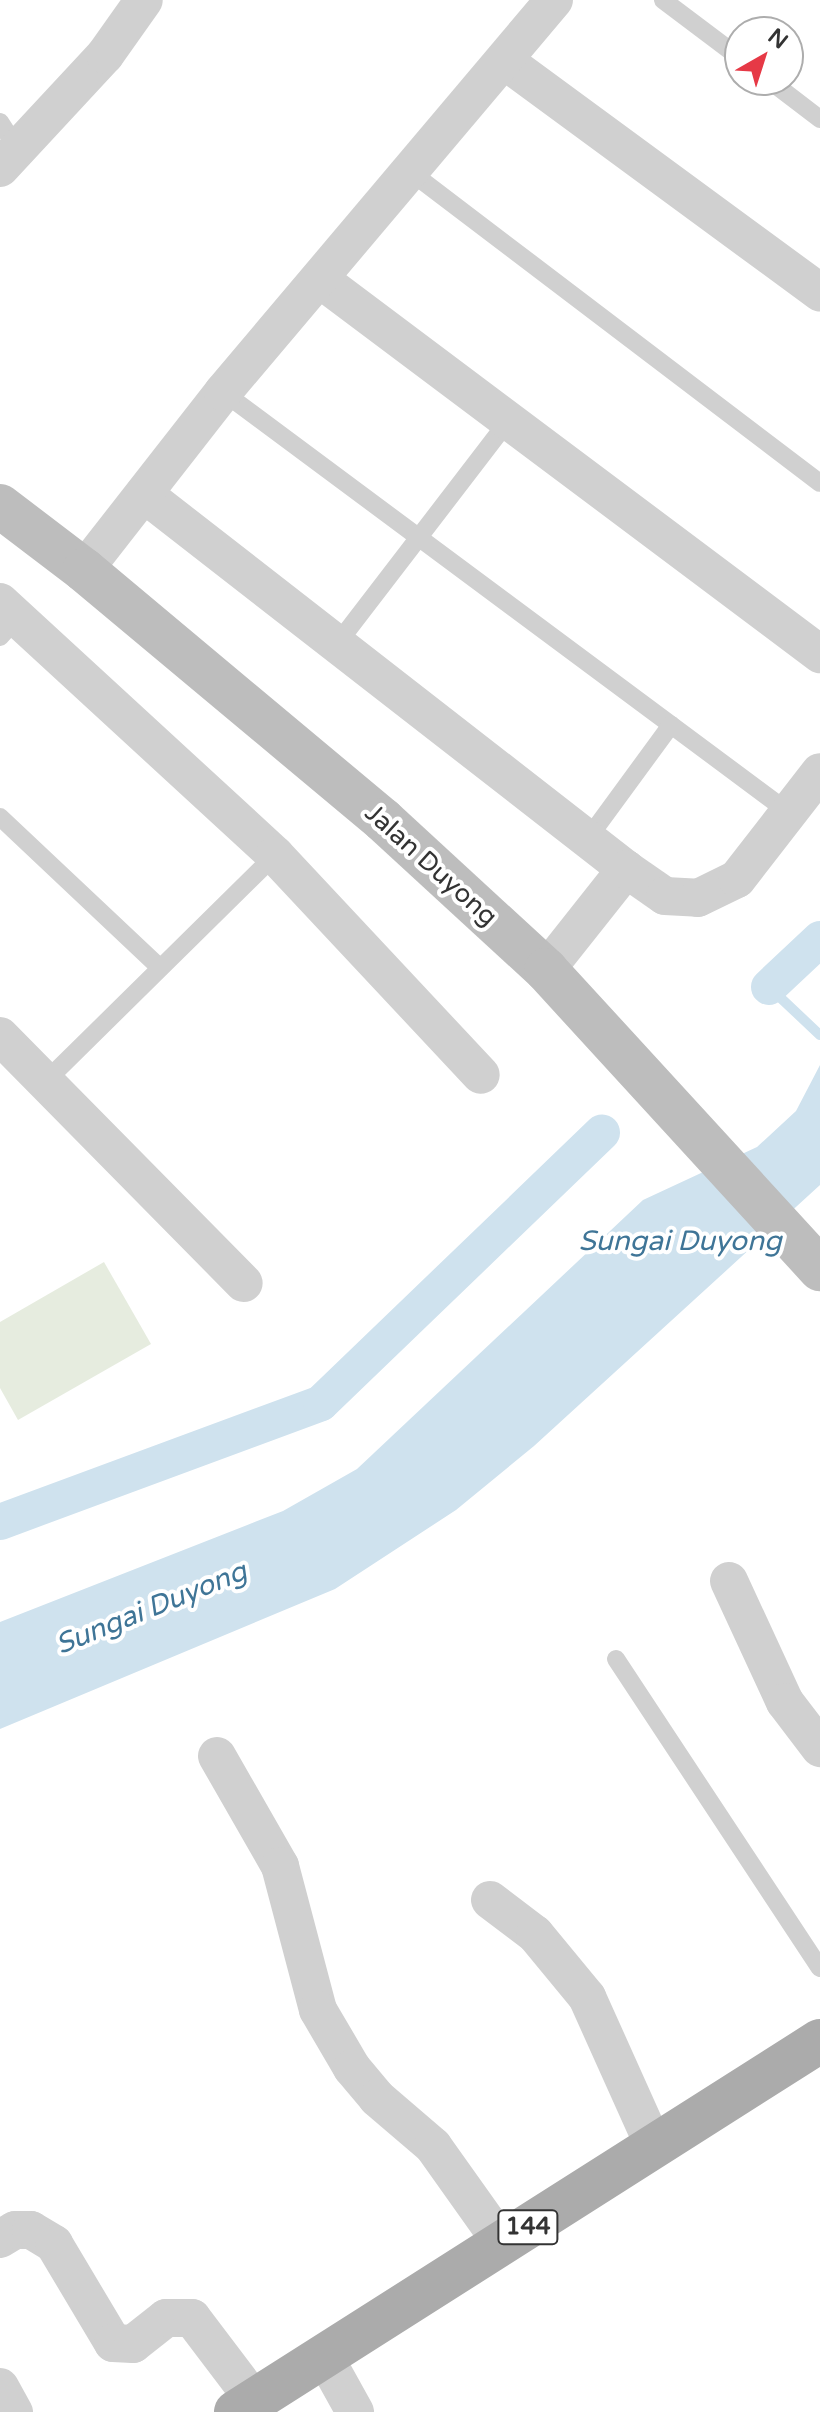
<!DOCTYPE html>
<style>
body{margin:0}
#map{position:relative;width:820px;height:2412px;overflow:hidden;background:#fff;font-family:"Varela Round",sans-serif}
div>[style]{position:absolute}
.green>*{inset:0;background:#e6ecdf}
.water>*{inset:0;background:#cfe2ee}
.stream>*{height:10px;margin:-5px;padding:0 5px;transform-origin:5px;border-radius:5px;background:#cfe2ee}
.canal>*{height:36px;margin:-18px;padding:0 18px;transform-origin:18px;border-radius:18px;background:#cfe2ee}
.lane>*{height:18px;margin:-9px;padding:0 9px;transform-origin:9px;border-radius:9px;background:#d0d0d0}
.street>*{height:38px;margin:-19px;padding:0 19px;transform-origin:19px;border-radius:19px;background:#d0d0d0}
.secondary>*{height:44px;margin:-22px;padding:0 22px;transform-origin:22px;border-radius:22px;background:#bdbdbd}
.primary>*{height:44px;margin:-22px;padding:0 22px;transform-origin:22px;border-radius:22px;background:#ababab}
span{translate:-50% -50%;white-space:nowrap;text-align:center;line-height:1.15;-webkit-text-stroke:8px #fff;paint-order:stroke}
.shield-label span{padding:2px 6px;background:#fff;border:2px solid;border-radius:6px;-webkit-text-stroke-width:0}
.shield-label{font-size:24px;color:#333;font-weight:700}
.street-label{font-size:26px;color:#333}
.water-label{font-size:28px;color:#3f7597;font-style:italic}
.north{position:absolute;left:724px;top:16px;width:80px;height:80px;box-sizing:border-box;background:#fff;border:2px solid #adadad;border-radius:50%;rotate:39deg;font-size:22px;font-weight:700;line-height:32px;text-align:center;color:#333}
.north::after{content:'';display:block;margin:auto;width:28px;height:36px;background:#e63946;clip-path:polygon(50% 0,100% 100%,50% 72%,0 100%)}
</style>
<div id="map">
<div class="green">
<i style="clip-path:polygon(104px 1262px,151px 1344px,18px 1420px,0 1388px,0 1322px)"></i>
</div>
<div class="water">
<i style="clip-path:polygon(820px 1065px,820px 1185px,534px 1446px,456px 1510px,335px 1589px,0 1729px,0 1622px,283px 1511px,357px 1469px,643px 1200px,757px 1147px,796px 1111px)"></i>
</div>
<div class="stream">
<i style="left:769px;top:987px;width:70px;rotate:43.3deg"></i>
</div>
<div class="canal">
<i style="left:769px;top:987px;width:70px;rotate:-43.3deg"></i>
<i style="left:0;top:1522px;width:342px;rotate:-20.3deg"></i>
<i style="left:321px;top:1403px;width:390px;rotate:-43.9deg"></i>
</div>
<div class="lane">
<i style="left:663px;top:0;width:96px;rotate:37deg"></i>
<i style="left:769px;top:80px;width:64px;rotate:37.4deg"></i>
<i style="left:0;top:122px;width:35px;rotate:57deg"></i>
<i style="left:412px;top:173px;width:512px;rotate:37.23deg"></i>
<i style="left:223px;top:392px;width:708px;rotate:36.61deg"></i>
<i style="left:0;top:637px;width:28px;rotate:-48deg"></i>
<i style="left:337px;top:644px;width:281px;rotate:-52.5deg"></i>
<i style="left:0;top:817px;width:220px;rotate:43.3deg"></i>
<i style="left:589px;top:837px;width:139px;rotate:-53.8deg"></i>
<i style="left:47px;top:1080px;width:320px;rotate:-44.6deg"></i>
<i style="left:616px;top:1659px;width:370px;rotate:56.6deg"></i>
</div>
<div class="street">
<i style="left:505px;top:61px;width:391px;rotate:36.3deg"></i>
<i style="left:0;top:168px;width:154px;rotate:-47.1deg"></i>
<i style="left:105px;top:55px;width:67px;rotate:-54.7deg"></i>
<i style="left:321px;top:280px;width:624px;rotate:36.85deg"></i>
<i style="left:144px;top:494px;width:611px;rotate:37.88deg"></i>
<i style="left:84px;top:570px;width:226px;rotate:-52deg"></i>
<i style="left:223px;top:392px;width:513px;rotate:-49.82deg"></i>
<i style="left:0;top:602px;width:374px;rotate:42.6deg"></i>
<i style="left:275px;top:855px;width:301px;rotate:46.9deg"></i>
<i style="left:546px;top:970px;width:129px;rotate:-51.6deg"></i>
<i style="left:626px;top:869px;width:47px;rotate:34.7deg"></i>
<i style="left:665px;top:896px;width:33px;rotate:3deg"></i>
<i style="left:698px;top:898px;width:43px;rotate:-26deg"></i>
<i style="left:737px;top:879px;width:135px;rotate:-52.2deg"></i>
<i style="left:0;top:1036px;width:347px;rotate:45.4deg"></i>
<i style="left:729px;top:1581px;width:133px;rotate:65.2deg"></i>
<i style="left:785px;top:1702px;width:58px;rotate:52.7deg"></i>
<i style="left:217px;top:1756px;width:127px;rotate:60.2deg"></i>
<i style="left:280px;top:1866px;width:149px;rotate:75.2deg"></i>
<i style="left:318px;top:2010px;width:67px;rotate:59.6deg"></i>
<i style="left:352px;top:2068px;width:39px;rotate:50deg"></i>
<i style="left:377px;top:2098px;width:74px;rotate:40.6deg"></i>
<i style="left:433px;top:2146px;width:119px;rotate:54.6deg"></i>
<i style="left:490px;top:1900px;width:56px;rotate:37.1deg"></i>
<i style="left:535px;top:1934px;width:82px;rotate:50.5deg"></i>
<i style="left:587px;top:1997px;width:163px;rotate:65.8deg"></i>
<i style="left:0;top:2239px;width:17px;rotate:-31deg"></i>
<i style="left:15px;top:2230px;width:16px"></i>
<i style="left:31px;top:2230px;width:27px;rotate:31deg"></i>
<i style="left:54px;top:2244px;width:115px;rotate:59.2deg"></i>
<i style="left:113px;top:2343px;width:20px;rotate:3deg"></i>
<i style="left:133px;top:2344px;width:42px;rotate:-38.2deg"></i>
<i style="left:166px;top:2318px;width:26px"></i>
<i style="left:192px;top:2318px;width:103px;rotate:52.9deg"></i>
<i style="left:324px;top:2356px;width:64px;rotate:61deg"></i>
<i style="left:0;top:2387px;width:29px;rotate:61deg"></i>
</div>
<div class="secondary">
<i style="left:0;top:506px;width:106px;rotate:37.3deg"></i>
<i style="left:84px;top:570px;width:390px;rotate:39.9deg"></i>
<i style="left:383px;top:820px;width:222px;rotate:42.6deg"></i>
<i style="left:546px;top:970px;width:406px;rotate:47.5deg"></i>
</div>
<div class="primary">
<i style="left:236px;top:2412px;width:692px;rotate:-32.43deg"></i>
</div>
<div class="shield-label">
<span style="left:528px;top:2227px">144</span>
</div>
<div class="street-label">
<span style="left:431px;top:865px;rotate:42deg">Jalan Duyong</span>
</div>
<div class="water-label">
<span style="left:680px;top:1241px">Sungai Duyong</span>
<span style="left:151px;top:1608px;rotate:-22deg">Sungai Duyong</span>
</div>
<div class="north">N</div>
</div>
